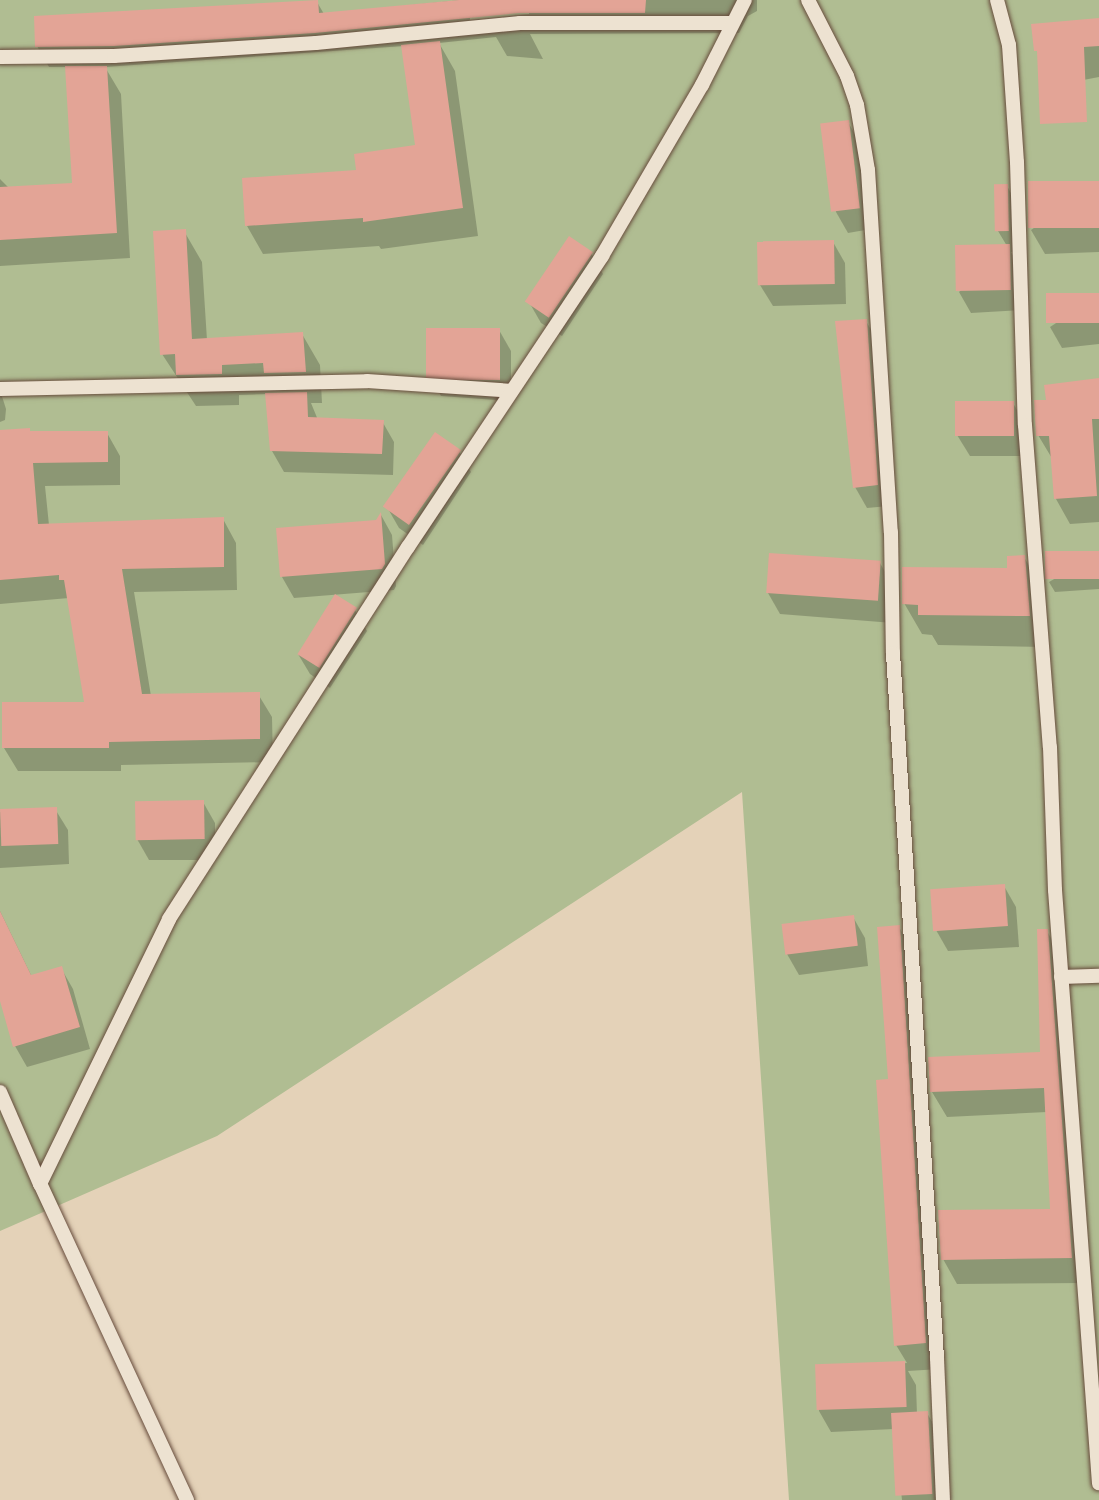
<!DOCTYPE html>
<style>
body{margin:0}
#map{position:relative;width:1099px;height:1500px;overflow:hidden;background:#e4d2b8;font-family:Alegreya,serif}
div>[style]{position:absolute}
.green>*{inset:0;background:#b0bd92}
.shadow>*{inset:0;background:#0003}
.building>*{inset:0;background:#e3a496;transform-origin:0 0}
.roads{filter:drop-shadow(0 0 2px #674c3c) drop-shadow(0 0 2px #674c3c)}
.lane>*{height:14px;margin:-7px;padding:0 7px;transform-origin:7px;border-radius:7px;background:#ede2d1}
span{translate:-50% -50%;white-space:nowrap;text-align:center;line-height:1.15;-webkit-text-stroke:8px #ede2d1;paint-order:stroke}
</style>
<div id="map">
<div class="green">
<i style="clip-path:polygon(0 0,1099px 0,1099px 1500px,789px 1500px,742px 792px,217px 1136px,0 1231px)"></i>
</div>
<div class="shadow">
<i style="clip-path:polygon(evenodd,461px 0,757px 0,757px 11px,748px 16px,739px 33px,530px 34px,543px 59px,507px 56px,496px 37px,439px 43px,455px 71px,478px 236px,381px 249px,379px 246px,263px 254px,247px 226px,417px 147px,404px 46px,105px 67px,121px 94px,130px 258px,0 266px,0 179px,9px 188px,74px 184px,67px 67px,49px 67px,37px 46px,317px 2px,324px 14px,461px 0,529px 10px,529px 14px,470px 20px,470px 16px,529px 10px)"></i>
<i style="clip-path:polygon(1099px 20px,1099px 77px,1052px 86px)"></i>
<i style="clip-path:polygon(848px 122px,860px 143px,871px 229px,848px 233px,836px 212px,822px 127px)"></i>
<i style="clip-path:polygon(1099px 183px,1099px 252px,1045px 254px,1031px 230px)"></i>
<i style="clip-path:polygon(1007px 186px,1019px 207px,1020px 251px,1011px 252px,1020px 267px,1022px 310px,971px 313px,959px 292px,1007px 246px,998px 231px)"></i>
<i style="clip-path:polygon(184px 231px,202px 262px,207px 340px,302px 334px,320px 365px,322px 403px,311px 403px,318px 420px,382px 421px,394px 442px,393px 475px,284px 472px,272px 451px,267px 394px,239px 395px,239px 405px,196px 406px,162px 354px)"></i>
<i style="clip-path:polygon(833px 242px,845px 263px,846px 304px,773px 306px,760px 285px)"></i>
<i style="clip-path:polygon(591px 253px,603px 274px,562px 336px,541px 323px,529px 302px)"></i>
<i style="clip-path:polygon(1099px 295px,1099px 344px,1062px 348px,1050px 327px)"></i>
<i style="clip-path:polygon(866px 321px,878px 342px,889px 506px,867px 508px,855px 487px)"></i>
<i style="clip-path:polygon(499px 330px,511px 351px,511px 401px,441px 396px,429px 375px)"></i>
<i style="clip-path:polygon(1099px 380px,1099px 522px,1070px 524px,1056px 499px,1053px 460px,1038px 435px,1048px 402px)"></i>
<i style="clip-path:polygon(0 390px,6px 409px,5px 420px,0 422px)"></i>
<i style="clip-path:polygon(1013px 403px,1025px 424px,1027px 456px,970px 456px,957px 435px)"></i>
<i style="clip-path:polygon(0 432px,107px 433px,120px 456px,120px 485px,45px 486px,49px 525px,223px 519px,236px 543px,237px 590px,134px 592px,151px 696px,258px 694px,272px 717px,273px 762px,121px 765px,121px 771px,18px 771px,4px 748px,86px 704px,69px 598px,0 604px)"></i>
<i style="clip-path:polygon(459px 451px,471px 472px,423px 545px,399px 528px,387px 507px)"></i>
<i style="clip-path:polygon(381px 515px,392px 535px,396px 586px,394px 590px,294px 598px,282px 577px,278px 529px,377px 521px)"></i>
<i style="clip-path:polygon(1099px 553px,1099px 589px,1055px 592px,1049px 582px)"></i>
<i style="clip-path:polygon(1024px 557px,1042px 588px,1046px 647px,938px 645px,932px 635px,922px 634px,904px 603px,1009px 570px)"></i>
<i style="clip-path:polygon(880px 563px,892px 584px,893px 623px,780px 614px,768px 593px)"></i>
<i style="clip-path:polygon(355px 610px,367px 631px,330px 688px,310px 674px,298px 654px)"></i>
<i style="clip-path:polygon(203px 802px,215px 823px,215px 860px,149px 860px,137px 839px)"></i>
<i style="clip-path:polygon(55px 809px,68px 830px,69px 864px,0 868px,0 812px)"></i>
<i style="clip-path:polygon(1004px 886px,1016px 907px,1019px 947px,948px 951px,936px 930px)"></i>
<i style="clip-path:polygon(0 911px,32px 977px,61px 968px,73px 989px,90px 1049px,27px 1067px,15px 1046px,0 994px)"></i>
<i style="clip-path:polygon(853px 917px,865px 938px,868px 966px,799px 975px,787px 954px)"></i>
<i style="clip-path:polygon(899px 927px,914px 953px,940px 1369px,908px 1371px,916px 1385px,917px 1414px,927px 1413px,939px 1434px,943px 1500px,902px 1500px,894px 1429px,831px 1432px,819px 1411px,817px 1369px,907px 1363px,896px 1345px,890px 1081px)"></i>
<i style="clip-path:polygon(1047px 931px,1061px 956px,1085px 1283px,957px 1284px,943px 1259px,1052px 1211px,1047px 1112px,947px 1117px,932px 1092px,1042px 1054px)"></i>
</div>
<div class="building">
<i style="clip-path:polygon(318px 0,319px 13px,459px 0,646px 0,645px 13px,519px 13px,315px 33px,114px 46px,35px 47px,34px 16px)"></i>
<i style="clip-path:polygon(1099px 18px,1099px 46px,1084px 47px,1087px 122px,1040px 124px,1037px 51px,1034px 51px,1031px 24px)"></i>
<i style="clip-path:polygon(440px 41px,463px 208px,363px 222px,363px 218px,245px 226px,242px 178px,356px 170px,354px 154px,415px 145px,401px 45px)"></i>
<i style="clip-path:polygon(65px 66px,107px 66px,117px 233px,0 240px,0 187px,72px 183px)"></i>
<i style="left:849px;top:120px;width:89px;height:29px;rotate:83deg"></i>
<i style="left:1099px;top:181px;width:47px;height:71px;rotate:90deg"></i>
<i style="left:1008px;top:184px;width:47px;height:14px;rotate:89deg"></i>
<i style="clip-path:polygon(186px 229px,192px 339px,303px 332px,306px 372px,264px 373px,263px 363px,222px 365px,222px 374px,176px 375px,175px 354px,160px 355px,153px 231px)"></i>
<i style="left:569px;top:236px;width:29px;height:79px;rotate:34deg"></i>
<i style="left:834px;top:240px;width:44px;height:77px;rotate:89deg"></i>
<i style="left:1010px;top:244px;width:46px;height:55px;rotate:89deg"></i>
<i style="left:1099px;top:293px;width:30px;height:53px;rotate:90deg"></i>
<i style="clip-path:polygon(867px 319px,878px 485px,853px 488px,835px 321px)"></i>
<i style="left:500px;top:328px;width:52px;height:74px;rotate:90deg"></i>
<i style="clip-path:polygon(1099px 378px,1099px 419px,1092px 419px,1097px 496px,1054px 499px,1049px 436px,1036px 436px,1034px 400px,1046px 400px,1044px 385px)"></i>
<i style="clip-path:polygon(307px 392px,308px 417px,384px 420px,382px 454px,270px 451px,265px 393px)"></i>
<i style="left:955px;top:401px;width:59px;height:35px"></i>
<i style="clip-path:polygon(30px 428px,30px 431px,108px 431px,108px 462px,33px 463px,38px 524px,224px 517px,224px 567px,122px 569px,142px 694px,260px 692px,260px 739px,109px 742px,109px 748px,2px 748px,2px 702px,84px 702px,64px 580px,59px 580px,59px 575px,0 580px,0 430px)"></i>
<i style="left:435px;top:432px;width:32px;height:91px;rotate:35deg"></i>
<i style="clip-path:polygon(381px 512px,385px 564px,382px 569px,280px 577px,276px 528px,376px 520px)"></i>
<i style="left:1099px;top:551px;width:28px;height:54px;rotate:90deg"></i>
<i style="left:769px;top:553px;width:112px;height:40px;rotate:4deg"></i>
<i style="clip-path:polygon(1025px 555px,1030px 616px,918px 615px,918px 605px,902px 604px,902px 567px,1007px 568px,1007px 556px)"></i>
<i style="left:335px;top:594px;width:26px;height:71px;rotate:32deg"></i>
<i style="left:204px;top:800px;width:39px;height:69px;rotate:89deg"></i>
<i style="left:57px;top:807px;width:37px;height:57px;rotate:88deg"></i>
<i style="left:1005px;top:884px;width:42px;height:75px;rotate:86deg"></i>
<i style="clip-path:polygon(0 911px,31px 975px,62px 966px,80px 1027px,13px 1047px,0 1001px)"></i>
<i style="left:854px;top:915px;width:31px;height:73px;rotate:83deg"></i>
<i style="clip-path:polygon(900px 925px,926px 1343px,894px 1346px,876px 1080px,888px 1079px,877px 927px)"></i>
<i style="clip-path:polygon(1037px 929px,1048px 929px,1072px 1258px,941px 1260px,938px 1210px,1050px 1209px,1044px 1088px,930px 1092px,928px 1057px,1040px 1052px)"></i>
<i style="left:905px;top:1361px;width:46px;height:90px;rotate:88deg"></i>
<i style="left:928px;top:1411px;width:83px;height:37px;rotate:87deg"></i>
</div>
<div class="roads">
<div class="lane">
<i style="left:808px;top:0;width:85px;rotate:62.8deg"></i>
<i style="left:847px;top:76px;width:31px;rotate:71deg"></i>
<i style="left:857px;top:105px;width:66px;rotate:80.4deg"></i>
<i style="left:868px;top:170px;width:363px;rotate:86.4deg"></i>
<i style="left:891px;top:532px;width:121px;rotate:89.1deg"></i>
<i style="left:893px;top:653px;width:706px;rotate:86.43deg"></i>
<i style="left:937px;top:1358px;width:142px;rotate:87.6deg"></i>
<i style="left:997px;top:0;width:47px;rotate:75.1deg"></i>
<i style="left:1009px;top:45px;width:117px;rotate:86.1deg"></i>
<i style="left:1017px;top:162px;width:263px;rotate:88.3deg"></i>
<i style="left:1025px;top:425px;width:323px;rotate:85.6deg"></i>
<i style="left:1050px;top:747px;width:143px;rotate:88deg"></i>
<i style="left:1055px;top:890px;width:595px;rotate:85.76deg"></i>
<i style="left:0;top:57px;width:114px;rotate:-0.5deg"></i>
<i style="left:114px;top:56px;width:202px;rotate:-3.7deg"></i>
<i style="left:316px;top:43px;width:205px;rotate:-5.6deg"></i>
<i style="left:520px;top:23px;width:210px"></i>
<i style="left:0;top:389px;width:367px;rotate:-1.2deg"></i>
<i style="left:367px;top:381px;width:145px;rotate:3.9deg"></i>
<i style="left:1061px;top:977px;width:38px;rotate:-2deg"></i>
<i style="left:0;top:1092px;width:100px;rotate:66.5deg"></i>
<i style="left:187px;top:1500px;width:349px;rotate:-114.9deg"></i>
<i style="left:40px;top:1184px;width:295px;rotate:-64deg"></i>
<i style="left:169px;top:919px;width:442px;rotate:-57.3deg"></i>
<i style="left:408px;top:547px;width:350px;rotate:-56.3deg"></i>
<i style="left:602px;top:256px;width:198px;rotate:-59.7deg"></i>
<i style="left:702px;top:85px;width:95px;rotate:-63.2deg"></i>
</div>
</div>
</div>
